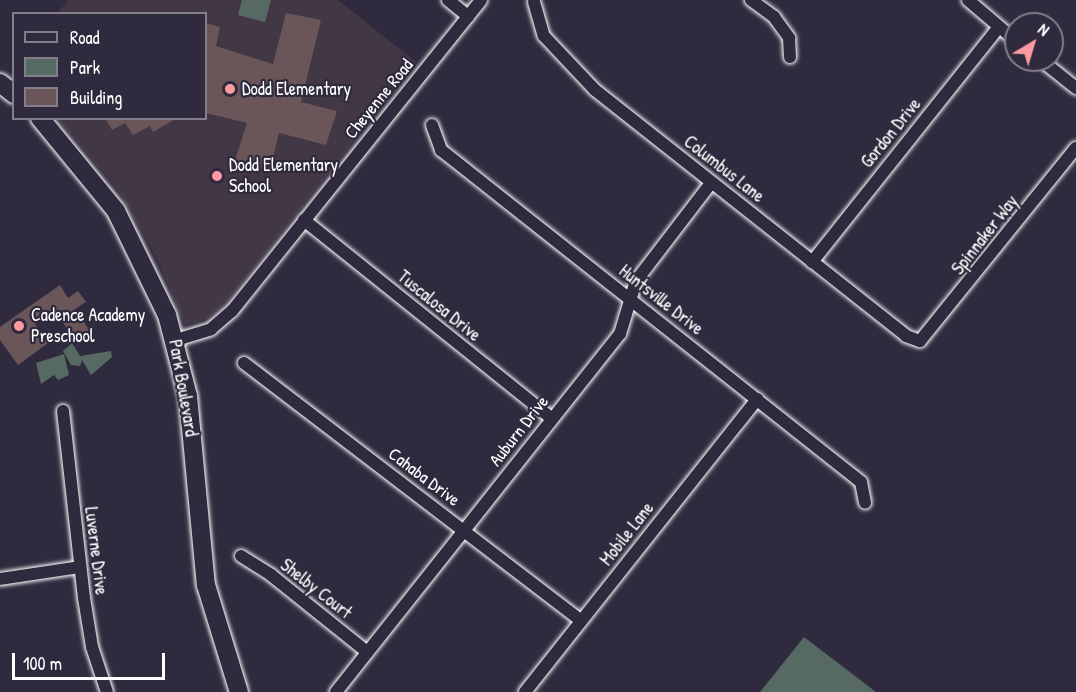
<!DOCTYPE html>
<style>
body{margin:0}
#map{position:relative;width:1076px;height:692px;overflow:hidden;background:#2f2a3d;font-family:"Patrick Hand",sans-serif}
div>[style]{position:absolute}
.built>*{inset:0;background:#413745}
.green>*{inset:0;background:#566963}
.building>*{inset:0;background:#6a5558}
.roads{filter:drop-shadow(0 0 2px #fff) drop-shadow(0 0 2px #fff)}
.street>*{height:12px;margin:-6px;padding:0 6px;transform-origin:6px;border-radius:6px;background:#2f2a3d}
.secondary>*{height:18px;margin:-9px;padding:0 9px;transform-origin:9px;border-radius:9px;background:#2f2a3d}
.dots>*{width:16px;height:16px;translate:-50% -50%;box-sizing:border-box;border:3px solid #2f2a3d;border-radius:50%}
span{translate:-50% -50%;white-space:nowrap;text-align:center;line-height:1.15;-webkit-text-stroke:4.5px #2f2a3d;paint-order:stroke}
.poi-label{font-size:18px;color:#fff}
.left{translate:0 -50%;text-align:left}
.street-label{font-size:18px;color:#fff}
.legend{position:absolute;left:12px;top:12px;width:195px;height:108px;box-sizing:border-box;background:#2f2a3d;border:2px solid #827f8b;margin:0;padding:8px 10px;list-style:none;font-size:18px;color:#fff}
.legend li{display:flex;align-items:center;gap:12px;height:30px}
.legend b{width:30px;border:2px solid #827f8b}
.north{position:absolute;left:1004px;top:12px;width:60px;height:60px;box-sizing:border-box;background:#2f2a3d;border:2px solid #827f8b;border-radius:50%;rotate:38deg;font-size:16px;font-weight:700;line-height:24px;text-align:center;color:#fff}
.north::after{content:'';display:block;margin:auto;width:21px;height:27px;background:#ff9aa2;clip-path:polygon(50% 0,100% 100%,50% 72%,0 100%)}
.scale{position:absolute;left:12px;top:653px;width:153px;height:27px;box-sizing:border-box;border:3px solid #fff;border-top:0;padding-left:8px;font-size:18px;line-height:21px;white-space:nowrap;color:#fff;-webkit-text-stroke:4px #2f2a3d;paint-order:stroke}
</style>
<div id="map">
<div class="built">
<i style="clip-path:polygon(68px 0,338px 0,416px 62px,227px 302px,208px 318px,185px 325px,157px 258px,118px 190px,58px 119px,206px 118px,206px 14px,57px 14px)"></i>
</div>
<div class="green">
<i style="clip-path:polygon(242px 0,271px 0,265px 22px,238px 15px)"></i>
<i style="clip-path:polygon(72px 343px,80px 356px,111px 351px,112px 357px,91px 375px,82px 360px,80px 366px,71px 365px,63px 351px)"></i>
<i style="clip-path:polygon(64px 354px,69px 375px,58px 380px,54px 375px,41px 384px,36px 363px)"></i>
<i style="clip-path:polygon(804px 637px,876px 692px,760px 692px)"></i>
</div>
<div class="building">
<i style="clip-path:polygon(286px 13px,321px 20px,301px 102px,337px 111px,326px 145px,279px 133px,270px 170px,235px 160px,247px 123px,206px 113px,206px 23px,220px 27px,216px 46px,273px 64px)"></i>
<i style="clip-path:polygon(105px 118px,177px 118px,153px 132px,150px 126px,133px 135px,125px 123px,112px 130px)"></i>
<i style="clip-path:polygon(60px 285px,68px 298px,78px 291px,86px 302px,75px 309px,92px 334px,78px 344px,55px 311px,35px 324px,48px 343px,18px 365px,0 340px,0 327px)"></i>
</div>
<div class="roads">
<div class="street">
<i style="left:448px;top:0;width:26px;rotate:39deg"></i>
<i style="left:751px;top:0;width:29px;rotate:36deg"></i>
<i style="left:774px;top:17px;width:26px;rotate:54deg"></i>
<i style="left:789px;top:38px;width:19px;rotate:87deg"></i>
<i style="left:968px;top:0;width:63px;rotate:40.5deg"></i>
<i style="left:534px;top:2px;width:35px;rotate:74deg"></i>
<i style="left:544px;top:36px;width:74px;rotate:46.6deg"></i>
<i style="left:595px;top:90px;width:397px;rotate:38.3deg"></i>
<i style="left:906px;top:336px;width:15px;rotate:20deg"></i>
<i style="left:920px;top:341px;width:248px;rotate:-51.1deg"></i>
<i style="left:1041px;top:60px;width:45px;rotate:38.7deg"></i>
<i style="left:432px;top:125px;width:27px;rotate:70deg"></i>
<i style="left:441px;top:150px;width:535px;rotate:38.33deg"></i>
<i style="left:861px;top:482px;width:21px;rotate:79deg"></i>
<i style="left:304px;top:220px;width:318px;rotate:38.7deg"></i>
<i style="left:812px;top:262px;width:300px;rotate:-51.5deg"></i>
<i style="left:176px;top:340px;width:37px;rotate:-17deg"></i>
<i style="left:211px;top:329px;width:28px;rotate:-41deg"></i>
<i style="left:232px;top:311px;width:398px;rotate:-51.3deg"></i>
<i style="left:244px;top:363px;width:424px;rotate:37.4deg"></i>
<i style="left:63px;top:411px;width:188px;rotate:83.6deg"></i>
<i style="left:84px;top:598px;width:50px;rotate:80.7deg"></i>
<i style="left:92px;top:647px;width:47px;rotate:71.6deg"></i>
<i style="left:241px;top:556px;width:36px;rotate:32deg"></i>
<i style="left:271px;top:575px;width:123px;rotate:38.7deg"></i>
<i style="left:0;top:579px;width:81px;rotate:-8.5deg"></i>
<i style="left:336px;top:692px;width:457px;rotate:-51.6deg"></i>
<i style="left:620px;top:334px;width:55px;rotate:-73.2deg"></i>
<i style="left:636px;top:281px;width:123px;rotate:-52.6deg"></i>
<i style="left:525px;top:692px;width:374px;rotate:-51.6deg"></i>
</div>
<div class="secondary">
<i style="left:0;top:83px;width:18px;rotate:38deg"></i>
<i style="left:40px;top:118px;width:120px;rotate:50.7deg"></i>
<i style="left:116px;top:211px;width:116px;rotate:63.9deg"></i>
<i style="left:167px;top:315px;width:84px;rotate:75.5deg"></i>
<i style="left:188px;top:396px;width:190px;rotate:84.6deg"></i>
<i style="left:206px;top:585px;width:112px;rotate:72.9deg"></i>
</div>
</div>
<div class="dots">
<i style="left:230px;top:89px;background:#ff9aa2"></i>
<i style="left:217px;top:176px;background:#ff9aa2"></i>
<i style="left:19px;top:326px;background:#ff9aa2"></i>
</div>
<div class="poi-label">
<span class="left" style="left:242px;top:89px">Dodd Elementary</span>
<span class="left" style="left:229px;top:176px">Dodd Elementary<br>School</span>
<span class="left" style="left:31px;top:326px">Cadence Academy<br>Preschool</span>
</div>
<div class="street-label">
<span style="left:379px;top:99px;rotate:-51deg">Cheyenne Road</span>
<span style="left:891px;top:133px;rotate:-51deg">Gordon Drive</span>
<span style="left:724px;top:169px;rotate:38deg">Columbus Lane</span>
<span style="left:985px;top:235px;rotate:-52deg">Spinnaker Way</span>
<span style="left:661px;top:300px;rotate:38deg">Huntsville Drive</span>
<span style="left:439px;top:306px;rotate:39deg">Tuscalosa Drive</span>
<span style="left:183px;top:388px;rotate:80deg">Park Boulevard</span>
<span style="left:519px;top:431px;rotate:-52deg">Auburn Drive</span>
<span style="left:424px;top:477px;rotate:37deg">Cahaba Drive</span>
<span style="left:627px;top:534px;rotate:-52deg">Mobile Lane</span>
<span style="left:96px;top:551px;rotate:83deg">Luverne Drive</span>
<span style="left:316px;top:589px;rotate:38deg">Shelby Court</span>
</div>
<ul class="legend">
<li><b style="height:8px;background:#2f2a3d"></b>Road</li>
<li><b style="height:16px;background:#566963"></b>Park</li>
<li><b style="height:16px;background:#6a5558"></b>Building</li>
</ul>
<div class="north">N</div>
<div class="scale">100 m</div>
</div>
